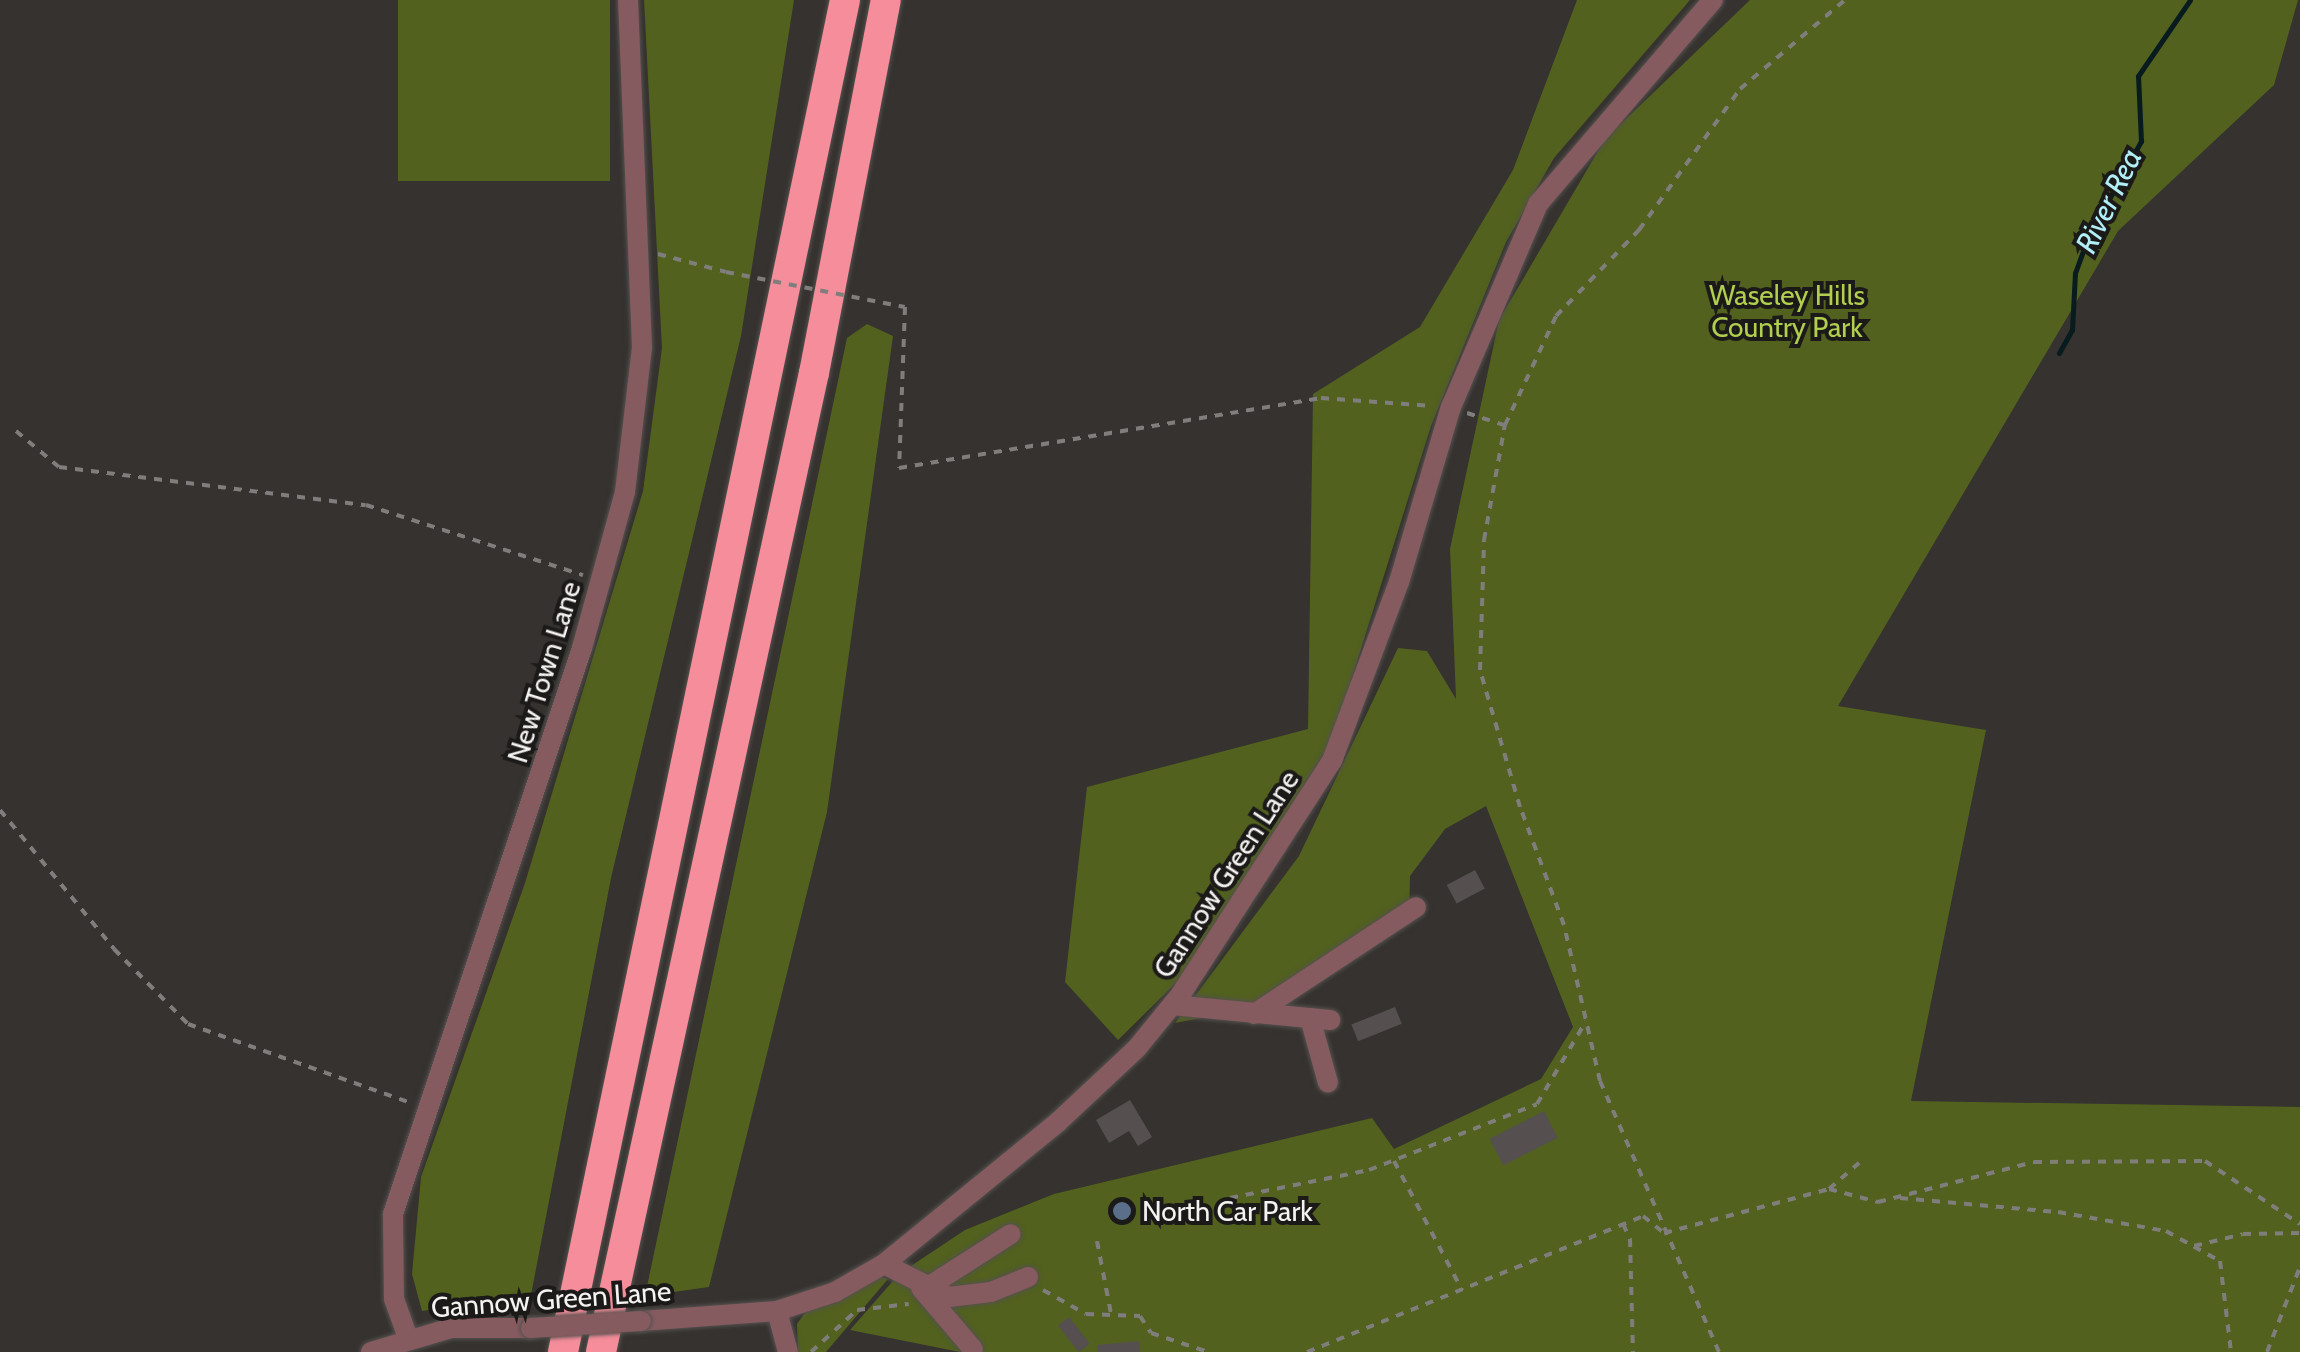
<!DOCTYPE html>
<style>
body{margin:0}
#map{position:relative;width:2300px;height:1352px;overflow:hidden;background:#35322f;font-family:Cabin,sans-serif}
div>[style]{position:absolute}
.green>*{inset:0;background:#52611e;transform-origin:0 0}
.stream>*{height:5px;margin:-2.5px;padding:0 2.5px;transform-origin:2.5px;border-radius:2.5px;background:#081b1e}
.building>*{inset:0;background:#55504f;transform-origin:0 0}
.path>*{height:4px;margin-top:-2px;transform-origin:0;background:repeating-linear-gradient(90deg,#807e7c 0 8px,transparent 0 16px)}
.roads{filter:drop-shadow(0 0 2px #54514e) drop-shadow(0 0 2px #54514e)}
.minor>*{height:20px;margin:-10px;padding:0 10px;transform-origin:10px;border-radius:10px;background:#865b5f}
.highway>*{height:30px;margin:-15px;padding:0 15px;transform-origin:15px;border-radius:15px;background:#f68d9b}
.path-bridge>*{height:4px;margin-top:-2px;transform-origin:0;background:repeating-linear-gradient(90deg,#807e7c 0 8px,transparent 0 16px)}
.bridges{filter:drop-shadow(0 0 2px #54514e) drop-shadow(0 0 2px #54514e)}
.minor-bridge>*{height:20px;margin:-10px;padding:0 10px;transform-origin:10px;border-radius:10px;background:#865b5f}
.dots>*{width:28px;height:28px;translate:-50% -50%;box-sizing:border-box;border:5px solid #1b1a19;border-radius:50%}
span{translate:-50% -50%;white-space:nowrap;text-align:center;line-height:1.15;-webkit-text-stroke:8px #1b1a19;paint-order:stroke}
.park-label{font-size:28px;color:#b1ce4e}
.street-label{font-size:28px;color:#f4f3f1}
.poi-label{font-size:28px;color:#f4f3f1}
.left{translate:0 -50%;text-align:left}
.water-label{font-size:30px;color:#b1eef6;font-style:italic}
</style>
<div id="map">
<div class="green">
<i style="left:398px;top:0;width:212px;height:181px"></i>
<i style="clip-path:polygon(644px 0,794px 0,741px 336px,611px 878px,531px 1295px,422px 1311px,412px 1274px,421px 1177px,525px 883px,643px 491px,662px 348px)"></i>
<i style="clip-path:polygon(1577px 0,1690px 0,1554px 158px,1506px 242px,1431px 426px,1332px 741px,1180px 979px,1118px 1040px,1065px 982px,1087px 787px,1308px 729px,1313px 394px,1420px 327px,1513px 170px)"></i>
<i style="clip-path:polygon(1750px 0,2298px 0,2274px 85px,2118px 231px,1838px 706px,1986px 730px,1911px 1101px,2300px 1107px,2300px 1352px,960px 1352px,850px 1330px,899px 1274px,965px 1230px,1054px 1194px,1372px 1118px,1394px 1149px,1541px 1079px,1573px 1027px,1486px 806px,1445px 829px,1410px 876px,1409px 920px,1275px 1004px,1175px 1023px,1299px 856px,1398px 648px,1427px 651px,1456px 699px,1450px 549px,1499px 320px,1605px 139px)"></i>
<i style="clip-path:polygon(867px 324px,893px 336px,827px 812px,709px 1287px,645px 1296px,847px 338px)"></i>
<i style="clip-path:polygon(874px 1275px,888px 1279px,826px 1352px,798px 1352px,797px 1324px,806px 1311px)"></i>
</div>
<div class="stream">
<i style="left:2059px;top:353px;width:26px;rotate:-61deg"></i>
<i style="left:2072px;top:330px;width:57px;rotate:-87deg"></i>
<i style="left:2075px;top:273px;width:38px;rotate:-70deg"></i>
<i style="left:2088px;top:237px;width:110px;rotate:-61.1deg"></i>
<i style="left:2141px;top:141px;width:65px;rotate:-92.6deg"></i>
<i style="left:2138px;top:76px;width:92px;rotate:-55.6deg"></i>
</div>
<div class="building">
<i style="left:1475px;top:870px;width:21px;height:32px;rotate:62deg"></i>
<i style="left:1395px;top:1007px;width:18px;height:47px;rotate:68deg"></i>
<i style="clip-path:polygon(1130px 1100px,1152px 1137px,1138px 1146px,1129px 1131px,1109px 1143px,1096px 1120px)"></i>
<i style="left:1544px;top:1111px;width:30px;height:61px;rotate:63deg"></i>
<i style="left:1069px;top:1317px;width:34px;height:14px;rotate:52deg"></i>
<i style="clip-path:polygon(1139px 1341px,1140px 1352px,1098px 1352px,1097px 1345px)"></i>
</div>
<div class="path">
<i style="left:658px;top:254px;width:70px;rotate:14.8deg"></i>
<i style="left:905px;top:307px;width:161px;rotate:92.1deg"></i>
<i style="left:899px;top:468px;width:428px;rotate:-9.4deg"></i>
<i style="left:1321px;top:398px;width:112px;rotate:4.1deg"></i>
<i style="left:1467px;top:413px;width:40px;rotate:18deg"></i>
<i style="left:16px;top:431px;width:56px;rotate:39.9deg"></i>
<i style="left:59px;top:467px;width:309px;rotate:7.1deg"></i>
<i style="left:366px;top:505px;width:228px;rotate:17.9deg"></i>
<i style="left:0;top:810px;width:180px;rotate:50.6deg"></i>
<i style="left:114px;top:949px;width:105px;rotate:45.4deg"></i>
<i style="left:188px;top:1024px;width:237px;rotate:19.5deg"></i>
<i style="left:1394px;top:1161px;width:146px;rotate:62.2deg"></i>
<i style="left:1829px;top:1189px;width:40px;rotate:-41deg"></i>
<i style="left:1230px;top:1198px;width:142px;rotate:-11.4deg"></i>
<i style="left:1369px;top:1170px;width:180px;rotate:-21.4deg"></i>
<i style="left:1537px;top:1104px;width:96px;rotate:-59.4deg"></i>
<i style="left:1900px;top:1198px;width:159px;rotate:5.1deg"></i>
<i style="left:2058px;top:1212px;width:110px;rotate:10deg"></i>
<i style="left:2166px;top:1231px;width:62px;rotate:29.1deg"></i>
<i style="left:2220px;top:1261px;width:92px;rotate:83.1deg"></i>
<i style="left:1623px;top:1224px;width:17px;rotate:65deg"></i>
<i style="left:1630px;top:1239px;width:113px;rotate:88.5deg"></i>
<i style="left:1097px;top:1241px;width:74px;rotate:79.1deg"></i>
<i style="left:2194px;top:1246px;width:50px;rotate:-13.8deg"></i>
<i style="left:2243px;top:1234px;width:57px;rotate:-1deg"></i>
<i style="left:1043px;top:1290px;width:49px;rotate:29.2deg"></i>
<i style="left:1086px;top:1314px;width:54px;rotate:2.1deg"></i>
<i style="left:1140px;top:1316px;width:20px;rotate:57deg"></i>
<i style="left:1151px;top:1333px;width:60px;rotate:18.4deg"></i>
<i style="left:811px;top:1352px;width:62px;rotate:-42.4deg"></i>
<i style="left:857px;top:1310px;width:52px;rotate:-6.6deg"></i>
<i style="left:1307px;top:1352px;width:362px;rotate:-22deg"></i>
<i style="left:1643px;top:1216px;width:27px;rotate:39deg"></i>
<i style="left:1664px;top:1233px;width:171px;rotate:-14.9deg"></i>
<i style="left:1829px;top:1189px;width:51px;rotate:14.9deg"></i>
<i style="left:1878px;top:1202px;width:161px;rotate:-14.4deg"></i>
<i style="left:2034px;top:1162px;width:171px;rotate:-0.3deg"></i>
<i style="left:2205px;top:1161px;width:114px;rotate:33.6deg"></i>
<i style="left:1719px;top:1352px;width:296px;rotate:-113.7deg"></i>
<i style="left:1600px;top:1081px;width:160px;rotate:-103deg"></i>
<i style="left:1564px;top:925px;width:126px;rotate:-110.4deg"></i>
<i style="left:1520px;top:807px;width:143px;rotate:-106.3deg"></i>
<i style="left:1480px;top:670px;width:130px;rotate:-88.2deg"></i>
<i style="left:1484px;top:540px;width:117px;rotate:-79.7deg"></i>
<i style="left:1505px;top:425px;width:120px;rotate:-64.9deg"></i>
<i style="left:1556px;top:316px;width:120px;rotate:-46deg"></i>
<i style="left:1639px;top:230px;width:173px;rotate:-54.4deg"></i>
<i style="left:1740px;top:89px;width:138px;rotate:-40.3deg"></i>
<i style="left:2267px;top:1352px;width:91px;rotate:-68.8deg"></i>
</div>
<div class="roads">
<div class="minor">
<i style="left:1172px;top:1005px;width:159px;rotate:5.4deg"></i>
<i style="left:1254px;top:1014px;width:194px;rotate:-33.4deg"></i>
<i style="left:1310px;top:1018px;width:67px;rotate:74.5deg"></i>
<i style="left:884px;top:1264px;width:73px;rotate:26.9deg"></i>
<i style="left:949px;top:1297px;width:42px;rotate:-6.8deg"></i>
<i style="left:991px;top:1292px;width:40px;rotate:-22deg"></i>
<i style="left:928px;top:1287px;width:98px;rotate:-32.6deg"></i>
<i style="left:921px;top:1288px;width:80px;rotate:49.6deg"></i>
<i style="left:777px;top:1311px;width:42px;rotate:75deg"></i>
<i style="left:641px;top:1321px;width:136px;rotate:-4.2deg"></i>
<i style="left:777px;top:1311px;width:61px;rotate:-18.1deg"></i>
<i style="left:835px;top:1292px;width:56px;rotate:-29.7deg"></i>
<i style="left:884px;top:1264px;width:225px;rotate:-39.2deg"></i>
<i style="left:1058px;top:1122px;width:108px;rotate:-43.1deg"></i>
<i style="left:1137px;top:1048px;width:70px;rotate:-50.8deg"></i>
<i style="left:1181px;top:994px;width:278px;rotate:-57.1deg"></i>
<i style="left:1332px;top:761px;width:191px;rotate:-69.5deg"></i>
<i style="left:1399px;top:582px;width:183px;rotate:-73.5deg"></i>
<i style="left:1451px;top:407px;width:221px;rotate:-66.8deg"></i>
<i style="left:1538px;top:204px;width:269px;rotate:-49.4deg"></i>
<i style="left:408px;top:1338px;width:41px;rotate:-109.7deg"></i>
<i style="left:394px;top:1299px;width:85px;rotate:-90.7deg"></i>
<i style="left:393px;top:1214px;width:597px;rotate:-71.53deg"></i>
<i style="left:582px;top:648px;width:162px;rotate:-74.6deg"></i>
<i style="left:625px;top:492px;width:145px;rotate:-83.3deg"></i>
<i style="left:642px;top:348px;width:348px;rotate:-92.3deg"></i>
<i style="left:371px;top:1352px;width:84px;rotate:-16.7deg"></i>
<i style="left:451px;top:1328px;width:80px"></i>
</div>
<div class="highway">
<i style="left:563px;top:1352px;width:1381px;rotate:-78.22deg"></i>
<i style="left:601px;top:1352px;width:1002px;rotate:-77.73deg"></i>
<i style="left:814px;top:373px;width:380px;rotate:-79.1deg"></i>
</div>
</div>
<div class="path-bridge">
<i style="left:726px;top:272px;width:182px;rotate:11.1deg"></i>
</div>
<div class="bridges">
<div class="minor-bridge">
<i style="left:531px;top:1328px;width:110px;rotate:-3.6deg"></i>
</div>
</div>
<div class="dots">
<i style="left:1122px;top:1211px;background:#5c6f8a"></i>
</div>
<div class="park-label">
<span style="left:1787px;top:311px">Waseley Hills<br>Country Park</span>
</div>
<div class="street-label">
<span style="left:544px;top:672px;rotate:-73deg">New Town Lane</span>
<span style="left:1226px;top:874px;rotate:-57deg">Gannow Green Lane</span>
<span style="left:551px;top:1299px;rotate:-4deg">Gannow Green Lane</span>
</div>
<div class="poi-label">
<span class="left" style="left:1142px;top:1211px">North Car Park</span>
</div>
<div class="water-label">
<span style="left:2109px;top:201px;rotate:-64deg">River Rea</span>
</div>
</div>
